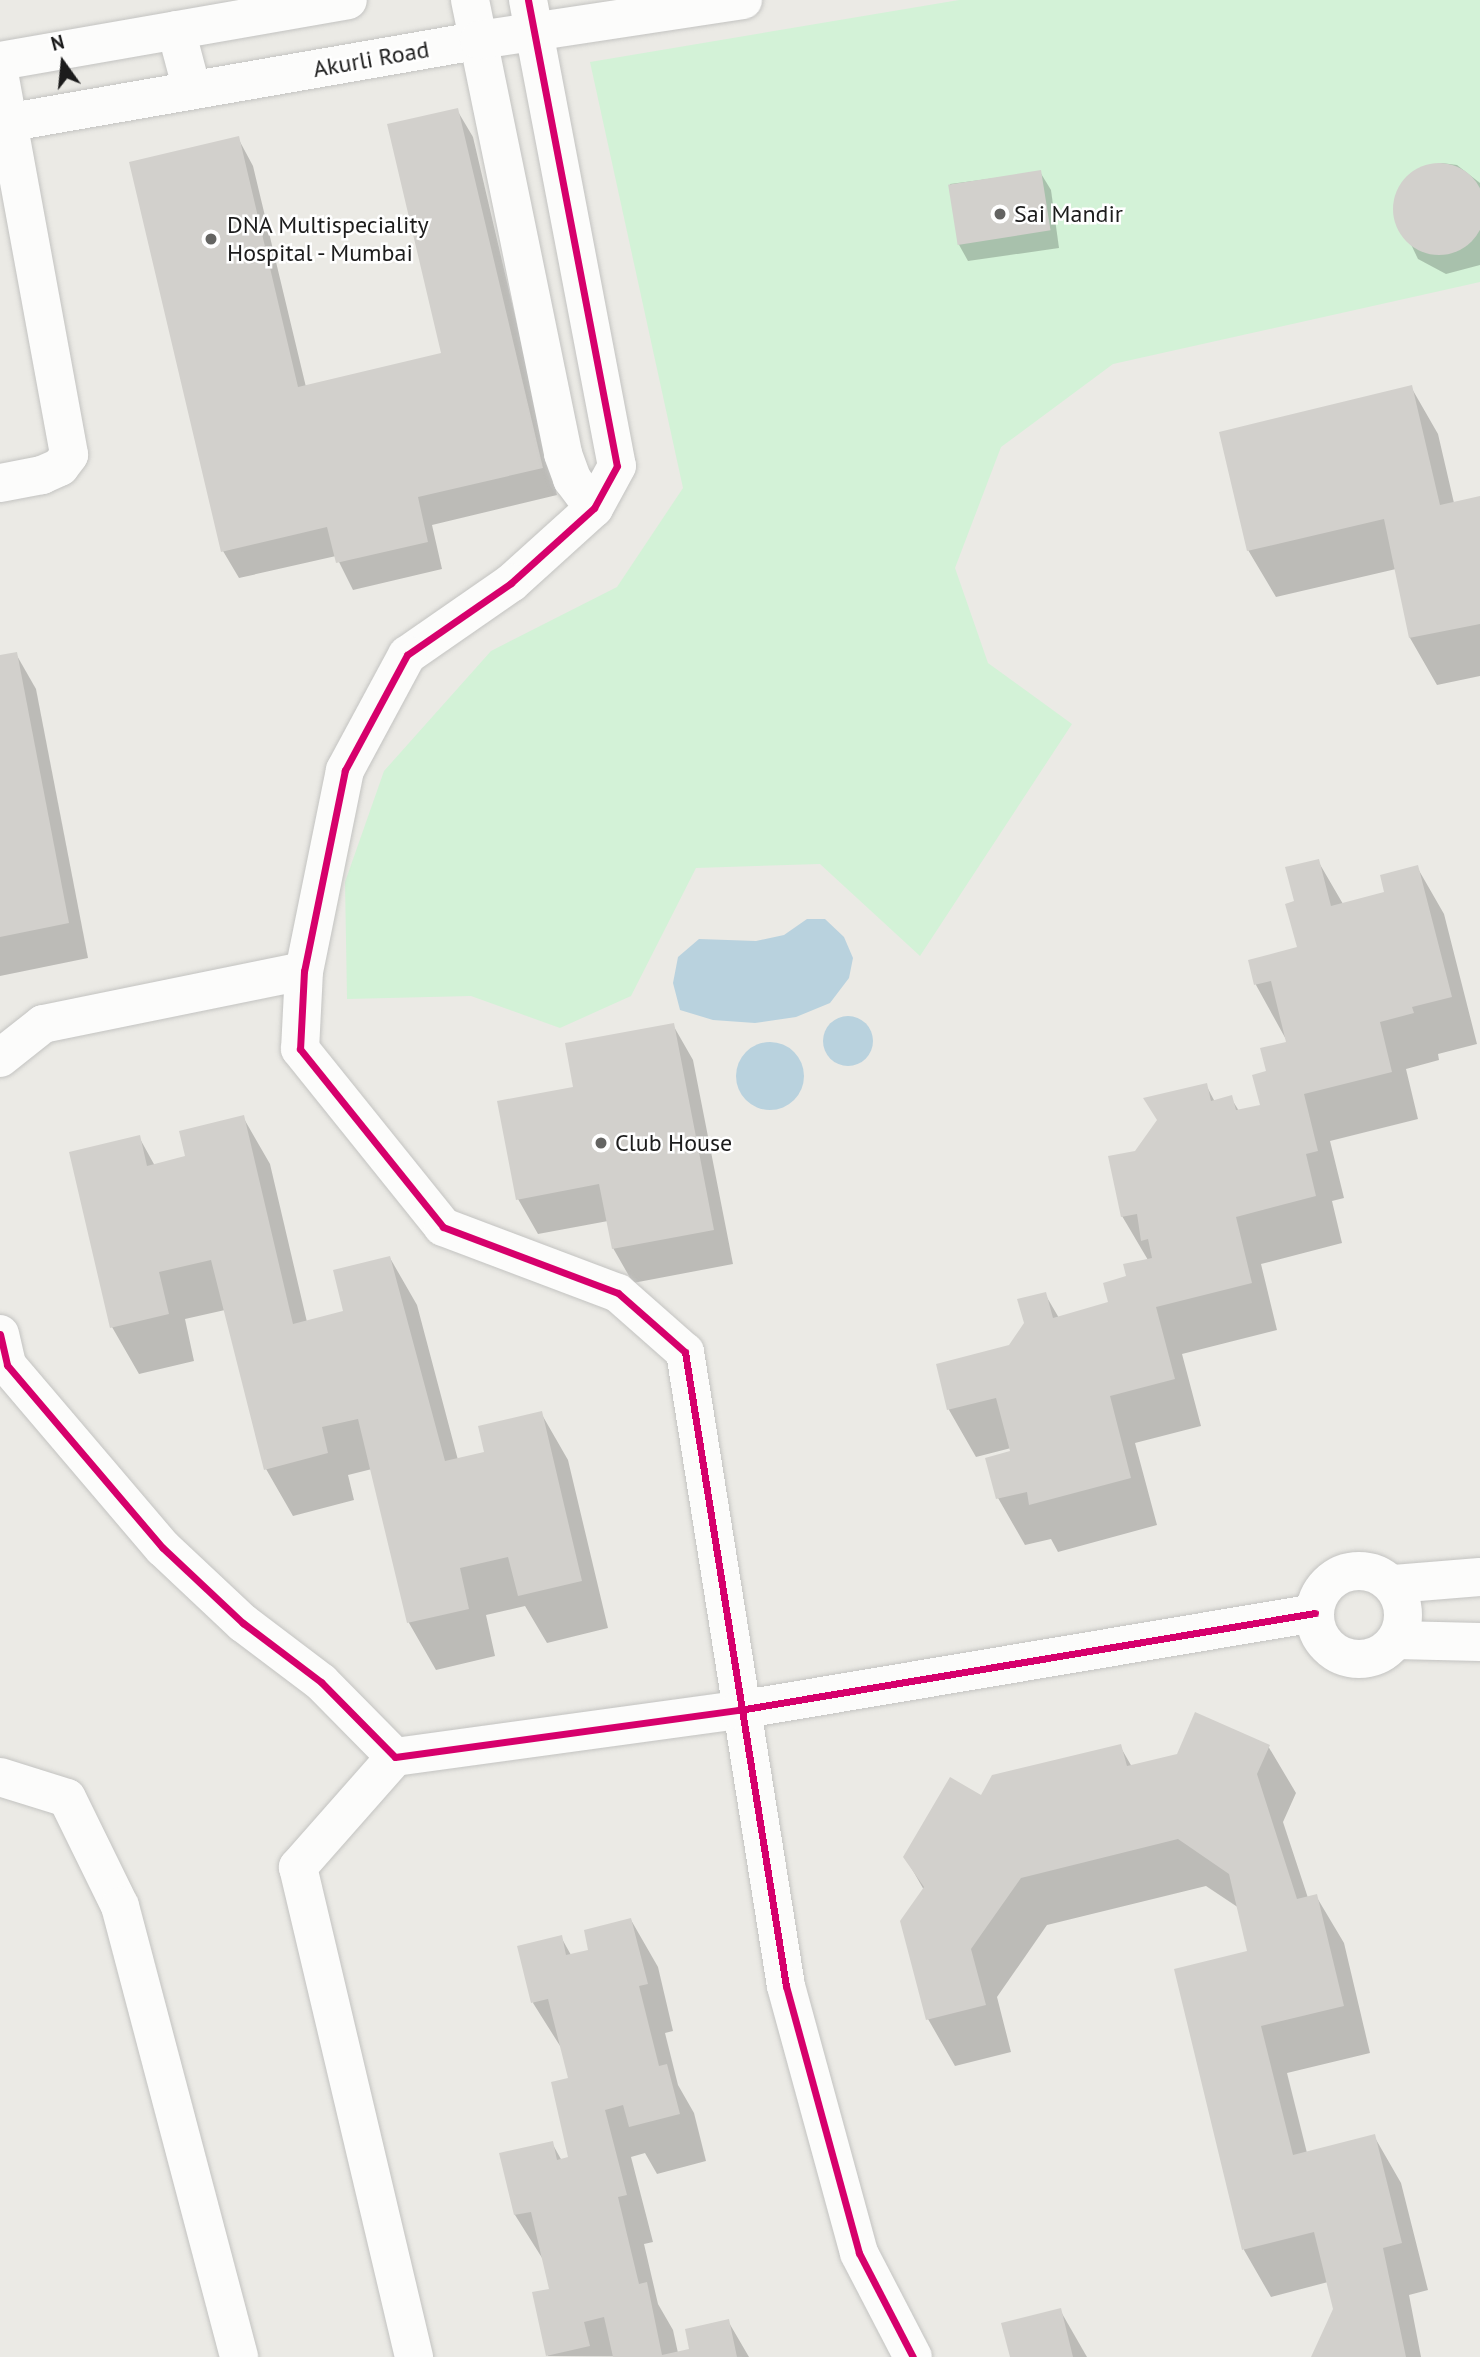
<!DOCTYPE html>
<style>
body{margin:0}
#map{position:relative;width:1480px;height:2357px;overflow:hidden;background:#ebeae5;font-family:"PT Sans",sans-serif}
div>[style]{position:absolute}
.park>*{inset:0;background:#d3f2d7}
.water>*{inset:0;background:#b9d2de}
.round{border-radius:50%}
.shadow>*{inset:0;background:#0003}
.building>*{inset:0;background:#d2d0cc;transform-origin:0 0}
.roads{filter:drop-shadow(0 0 2px #c3c3c1) drop-shadow(0 0 2px #c3c3c1)}
.minor>*{height:38px;margin:-19px;padding:0 19px;transform-origin:19px;border-radius:19px;background:#fcfcfb}
.minor>.ring{margin:-19px;padding:0;box-sizing:content-box;background:none;border:38px solid #fcfcfb;border-radius:50%}
.cycleway>*{height:7px;margin:-3.5px;padding:0 3.5px;transform-origin:3.5px;border-radius:3.5px;background:#d6006c}
.dots>*{width:19px;height:19px;translate:-50% -50%;box-sizing:border-box;border:4px solid #fff;border-radius:50%}
span{translate:-50% -50%;white-space:nowrap;text-align:center;line-height:1.15;-webkit-text-stroke:5px #fff;paint-order:stroke}
.street-label{font-size:24px;color:#1c1c1c}
.poi-label{font-size:24px;color:#1c1c1c}
.left{translate:0 -50%;text-align:left}
.north{position:absolute;left:28px;top:28px;width:70px;height:70px;-webkit-text-stroke:5px #fff;paint-order:stroke;rotate:345deg;font-size:19px;font-weight:700;line-height:28px;text-align:center;color:#1c1c1c}
.north::after{content:'';display:block;margin:auto;width:24px;height:32px;background:#1c1c1c;clip-path:polygon(50% 0,100% 100%,50% 72%,0 100%)}
</style>
<div id="map">
<div class="park">
<i style="clip-path:polygon(959px 0,1480px 0,1480px 282px,1113px 364px,1001px 447px,955px 568px,988px 663px,1072px 724px,920px 956px,820px 864px,696px 868px,631px 996px,560px 1028px,471px 996px,347px 999px,345px 882px,384px 771px,491px 651px,617px 587px,683px 488px,590px 62px)"></i>
</div>
<div class="water">
<i style="clip-path:polygon(807px 919px,825px 919px,844px 937px,853px 958px,849px 978px,830px 1003px,796px 1017px,755px 1023px,713px 1020px,680px 1010px,673px 983px,678px 957px,699px 939px,756px 941px,784px 935px)"></i>
<i class="round" style="left:823px;top:1016px;width:50px;height:50px"></i>
<i class="round" style="left:736px;top:1042px;width:68px;height:68px"></i>
</div>
<div class="shadow">
<i style="clip-path:polygon(457px 110px,473px 137px,557px 495px,432px 525px,442px 569px,353px 590px,336px 556px,239px 578px,223px 551px,238px 138px,253px 166px,306px 387px,443px 354px)"></i>
<i style="clip-path:polygon(1442px 163px,1457px 165px,1480px 183px,1480px 265px,1446px 274px,1418px 259px,1395px 211px,1397px 196px,1415px 171px)"></i>
<i style="clip-path:polygon(1040px 172px,1051px 190px,1059px 248px,968px 261px,958px 243px,950px 184px)"></i>
<i style="clip-path:polygon(1411px 387px,1438px 434px,1454px 503px,1480px 497px,1480px 676px,1437px 685px,1410px 638px,1396px 569px,1276px 597px,1248px 550px)"></i>
<i style="clip-path:polygon(16px 654px,36px 689px,88px 958px,0 976px,0 657px)"></i>
<i style="clip-path:polygon(1318px 861px,1343px 904px,1386px 893px,1417px 867px,1444px 914px,1477px 1044px,1438px 1054px,1439px 1060px,1406px 1069px,1418px 1119px,1330px 1141px,1344px 1198px,1332px 1201px,1342px 1243px,1261px 1264px,1277px 1330px,1182px 1354px,1201px 1426px,1135px 1443px,1157px 1525px,1058px 1552px,1051px 1539px,1025px 1545px,998px 1498px,1011px 1448px,976px 1457px,949px 1410px,938px 1365px,1010px 1347px,1045px 1294px,1059px 1318px,1110px 1303px,1128px 1277px,1148px 1260px,1122px 1216px,1136px 1152px,1206px 1085px,1215px 1102px,1231px 1098px,1239px 1111px,1262px 1106px,1268px 1072px,1288px 1043px,1256px 985px,1250px 961px,1299px 948px,1296px 903px)"></i>
<i style="clip-path:polygon(673px 1025px,693px 1060px,733px 1264px,633px 1283px,613px 1248px,608px 1221px,538px 1234px,518px 1199px,575px 1089px)"></i>
<i style="clip-path:polygon(243px 1117px,270px 1164px,307px 1322px,345px 1312px,390px 1258px,417px 1305px,458px 1460px,487px 1453px,541px 1413px,568px 1460px,608px 1628px,547px 1643px,525px 1606px,486px 1615px,495px 1656px,436px 1670px,409px 1623px,372px 1469px,348px 1475px,354px 1500px,293px 1516px,266px 1469px,225px 1310px,185px 1319px,194px 1361px,139px 1374px,112px 1327px,139px 1137px,155px 1166px,187px 1158px)"></i>
<i style="clip-path:polygon(1120px 1746px,1132px 1767px,1268px 1746px,1296px 1793px,1283px 1822px,1308px 1898px,1316px 1896px,1344px 1943px,1370px 2053px,1287px 2073px,1307px 2153px,1374px 2136px,1401px 2183px,1428px 2290px,1409px 2295px,1421px 2357px,1313px 2357px,1335px 2309px,1328px 2282px,1271px 2297px,1244px 2250px,1249px 1953px,1239px 1908px,1206px 1886px,1047px 1925px,997px 1997px,1011px 2052px,955px 2066px,928px 2019px,924px 1890px,905px 1857px,982px 1798px)"></i>
<i style="clip-path:polygon(631px 1920px,658px 1967px,673px 2031px,665px 2033px,678px 2085px,694px 2113px,706px 2161px,657px 2174px,645px 2153px,631px 2157px,653px 2242px,644px 2244px,658px 2304px,673px 2330px,678px 2353px,692px 2350px,728px 2321px,749px 2357px,548px 2356px,534px 2294px,551px 2290px,544px 2261px,515px 2215px,502px 2155px,552px 2143px,562px 2161px,570px 2159px,570px 2080px,562px 2049px,533px 2003px,561px 1937px,571px 1955px,591px 1951px)"></i>
<i style="clip-path:polygon(1060px 2310px,1087px 2357px,1012px 2357px)"></i>
</div>
<div class="building">
<i style="clip-path:polygon(458px 108px,543px 468px,418px 497px,428px 542px,336px 563px,327px 527px,221px 552px,129px 162px,239px 136px,298px 387px,441px 353px,387px 124px)"></i>
<i class="round" style="left:1393px;top:163px;width:92px;height:92px"></i>
<i style="left:1041px;top:170px;width:61px;height:94px;rotate:81deg"></i>
<i style="clip-path:polygon(1412px 385px,1440px 505px,1480px 496px,1480px 624px,1409px 638px,1384px 519px,1247px 551px,1219px 432px)"></i>
<i style="clip-path:polygon(17px 652px,69px 923px,0 937px,0 655px)"></i>
<i style="clip-path:polygon(1319px 859px,1331px 906px,1384px 892px,1380px 875px,1418px 865px,1452px 997px,1412px 1007px,1414px 1013px,1380px 1022px,1392px 1072px,1304px 1094px,1318px 1151px,1306px 1154px,1316px 1196px,1236px 1217px,1252px 1283px,1156px 1307px,1175px 1379px,1110px 1396px,1131px 1478px,1029px 1505px,1027px 1492px,996px 1499px,985px 1458px,1010px 1451px,996px 1398px,947px 1410px,936px 1364px,1009px 1345px,1024px 1323px,1017px 1299px,1046px 1292px,1053px 1318px,1108px 1302px,1103px 1283px,1126px 1276px,1123px 1264px,1152px 1258px,1148px 1239px,1141px 1241px,1137px 1214px,1121px 1217px,1108px 1156px,1135px 1151px,1157px 1120px,1143px 1098px,1207px 1083px,1211px 1101px,1232px 1095px,1236px 1110px,1260px 1105px,1252px 1075px,1266px 1071px,1260px 1048px,1286px 1042px,1271px 981px,1254px 985px,1248px 960px,1297px 947px,1285px 904px,1294px 901px,1285px 867px)"></i>
<i style="clip-path:polygon(674px 1023px,714px 1230px,612px 1249px,599px 1184px,516px 1200px,497px 1101px,573px 1087px,565px 1043px)"></i>
<i style="clip-path:polygon(244px 1115px,293px 1324px,343px 1311px,333px 1270px,390px 1256px,445px 1461px,484px 1452px,478px 1426px,542px 1411px,582px 1581px,518px 1596px,508px 1557px,460px 1568px,469px 1609px,407px 1623px,358px 1419px,322px 1427px,328px 1453px,264px 1470px,211px 1260px,159px 1272px,169px 1314px,110px 1328px,69px 1152px,140px 1135px,147px 1166px,185px 1156px,179px 1131px)"></i>
<i style="clip-path:polygon(1195px 1712px,1270px 1745px,1257px 1774px,1297px 1899px,1317px 1894px,1344px 2006px,1261px 2026px,1293px 2155px,1375px 2134px,1402px 2243px,1383px 2248px,1406px 2357px,1311px 2357px,1333px 2309px,1314px 2232px,1242px 2250px,1174px 1969px,1247px 1951px,1229px 1874px,1178px 1839px,1021px 1878px,971px 1949px,986px 2005px,926px 2020px,900px 1921px,924px 1887px,903px 1857px,950px 1777px,981px 1795px,992px 1775px,1121px 1744px,1127px 1766px,1177px 1754px)"></i>
<i style="clip-path:polygon(631px 1918px,648px 1984px,639px 1986px,659px 2066px,667px 2064px,680px 2114px,629px 2127px,623px 2105px,605px 2110px,627px 2195px,618px 2197px,639px 2284px,647px 2282px,662px 2355px,689px 2349px,685px 2329px,729px 2319px,737px 2357px,613px 2357px,604px 2317px,584px 2322px,590px 2346px,546px 2356px,532px 2292px,549px 2289px,531px 2212px,514px 2215px,499px 2153px,553px 2141px,557px 2160px,568px 2157px,551px 2082px,568px 2078px,548px 1999px,531px 2003px,517px 1946px,562px 1935px,566px 1955px,588px 1950px,584px 1930px)"></i>
<i style="clip-path:polygon(1061px 2308px,1073px 2357px,1010px 2357px,1001px 2323px)"></i>
</div>
<div class="roads">
<div class="minor">
<i style="left:470px;top:0;width:463px;rotate:78.4deg"></i>
<i style="left:563px;top:454px;width:27px;rotate:70deg"></i>
<i style="left:572px;top:479px;width:36px;rotate:53deg"></i>
<i style="left:528px;top:0;width:474px;rotate:79.2deg"></i>
<i style="left:617px;top:466px;width:48px;rotate:118.7deg"></i>
<i style="left:594px;top:508px;width:112px;rotate:137.9deg"></i>
<i style="left:511px;top:583px;width:126px;rotate:145.3deg"></i>
<i style="left:407px;top:655px;width:131px;rotate:118.3deg"></i>
<i style="left:345px;top:770px;width:205px;rotate:101.5deg"></i>
<i style="left:304px;top:971px;width:78px;rotate:92.9deg"></i>
<i style="left:300px;top:1049px;width:228px;rotate:51.2deg"></i>
<i style="left:443px;top:1227px;width:187px;rotate:20.7deg"></i>
<i style="left:618px;top:1293px;width:89px;rotate:41.4deg"></i>
<i style="left:685px;top:1352px;width:642px;rotate:80.95deg"></i>
<i style="left:786px;top:1986px;width:277px;rotate:74.7deg"></i>
<i style="left:859px;top:2253px;width:117px;rotate:62.6deg"></i>
<i style="left:176px;top:30px;width:62px;rotate:75.1deg"></i>
<i style="left:0;top:61px;width:353px;rotate:-9.9deg"></i>
<i style="left:0;top:78px;width:383px;rotate:79.6deg"></i>
<i style="left:69px;top:455px;width:15px;rotate:127deg"></i>
<i style="left:60px;top:467px;width:20px;rotate:156deg"></i>
<i style="left:42px;top:475px;width:43px;rotate:169.2deg"></i>
<i style="left:0;top:124px;width:486px;rotate:-9.9deg"></i>
<i style="left:479px;top:40px;width:267px;rotate:-8.6deg"></i>
<i style="left:0;top:1058px;width:55px;rotate:-38.3deg"></i>
<i style="left:43px;top:1024px;width:266px;rotate:-11.5deg"></i>
<i style="left:0;top:1334px;width:32px;rotate:77deg"></i>
<i style="left:7px;top:1365px;width:240px;rotate:49.6deg"></i>
<i style="left:163px;top:1548px;width:110px;rotate:43.2deg"></i>
<i style="left:243px;top:1623px;width:98px;rotate:37.1deg"></i>
<i style="left:321px;top:1682px;width:105px;rotate:45.4deg"></i>
<i style="left:395px;top:1757px;width:347px;rotate:-7.8deg"></i>
<i style="left:739px;top:1710px;width:584px;rotate:-9.56deg"></i>
<i class="ring" style="left:1315px;top:1571px;width:50px;height:50px"></i>
<i style="left:1394px;top:1584px;width:86px;rotate:-4.7deg"></i>
<i style="left:1396px;top:1640px;width:84px;rotate:1.4deg"></i>
<i style="left:395px;top:1757px;width:147px;rotate:131.4deg"></i>
<i style="left:298px;top:1867px;width:504px;rotate:76.68deg"></i>
<i style="left:0;top:1777px;width:70px;rotate:17.4deg"></i>
<i style="left:67px;top:1798px;width:120px;rotate:63.9deg"></i>
<i style="left:120px;top:1906px;width:466px;rotate:75.2deg"></i>
</div>
</div>
<div class="cycleway">
<i style="left:528px;top:0;width:474px;rotate:79.2deg"></i>
<i style="left:617px;top:466px;width:48px;rotate:118.7deg"></i>
<i style="left:594px;top:508px;width:112px;rotate:137.9deg"></i>
<i style="left:511px;top:583px;width:126px;rotate:145.3deg"></i>
<i style="left:407px;top:655px;width:131px;rotate:118.3deg"></i>
<i style="left:345px;top:770px;width:205px;rotate:101.5deg"></i>
<i style="left:304px;top:971px;width:78px;rotate:92.9deg"></i>
<i style="left:300px;top:1049px;width:228px;rotate:51.2deg"></i>
<i style="left:443px;top:1227px;width:187px;rotate:20.7deg"></i>
<i style="left:618px;top:1293px;width:89px;rotate:41.4deg"></i>
<i style="left:685px;top:1352px;width:642px;rotate:80.95deg"></i>
<i style="left:786px;top:1986px;width:277px;rotate:74.7deg"></i>
<i style="left:859px;top:2253px;width:117px;rotate:62.6deg"></i>
<i style="left:0;top:1334px;width:32px;rotate:77deg"></i>
<i style="left:7px;top:1365px;width:240px;rotate:49.6deg"></i>
<i style="left:163px;top:1548px;width:110px;rotate:43.2deg"></i>
<i style="left:243px;top:1623px;width:98px;rotate:37.1deg"></i>
<i style="left:321px;top:1682px;width:105px;rotate:45.4deg"></i>
<i style="left:395px;top:1757px;width:347px;rotate:-7.8deg"></i>
<i style="left:739px;top:1710px;width:584px;rotate:-9.56deg"></i>
</div>
<div class="dots">
<i style="left:1000px;top:214px;background:#646462"></i>
<i style="left:211px;top:239px;background:#646462"></i>
<i style="left:601px;top:1143px;background:#646462"></i>
</div>
<div class="street-label">
<span style="left:371px;top:59px;rotate:-10deg">Akurli Road</span>
</div>
<div class="poi-label">
<span class="left" style="left:1014px;top:214px">Sai Mandir</span>
<span class="left" style="left:227px;top:239px">DNA Multispeciality<br>Hospital - Mumbai</span>
<span class="left" style="left:615px;top:1143px">Club House</span>
</div>
<div class="north">N</div>
</div>
